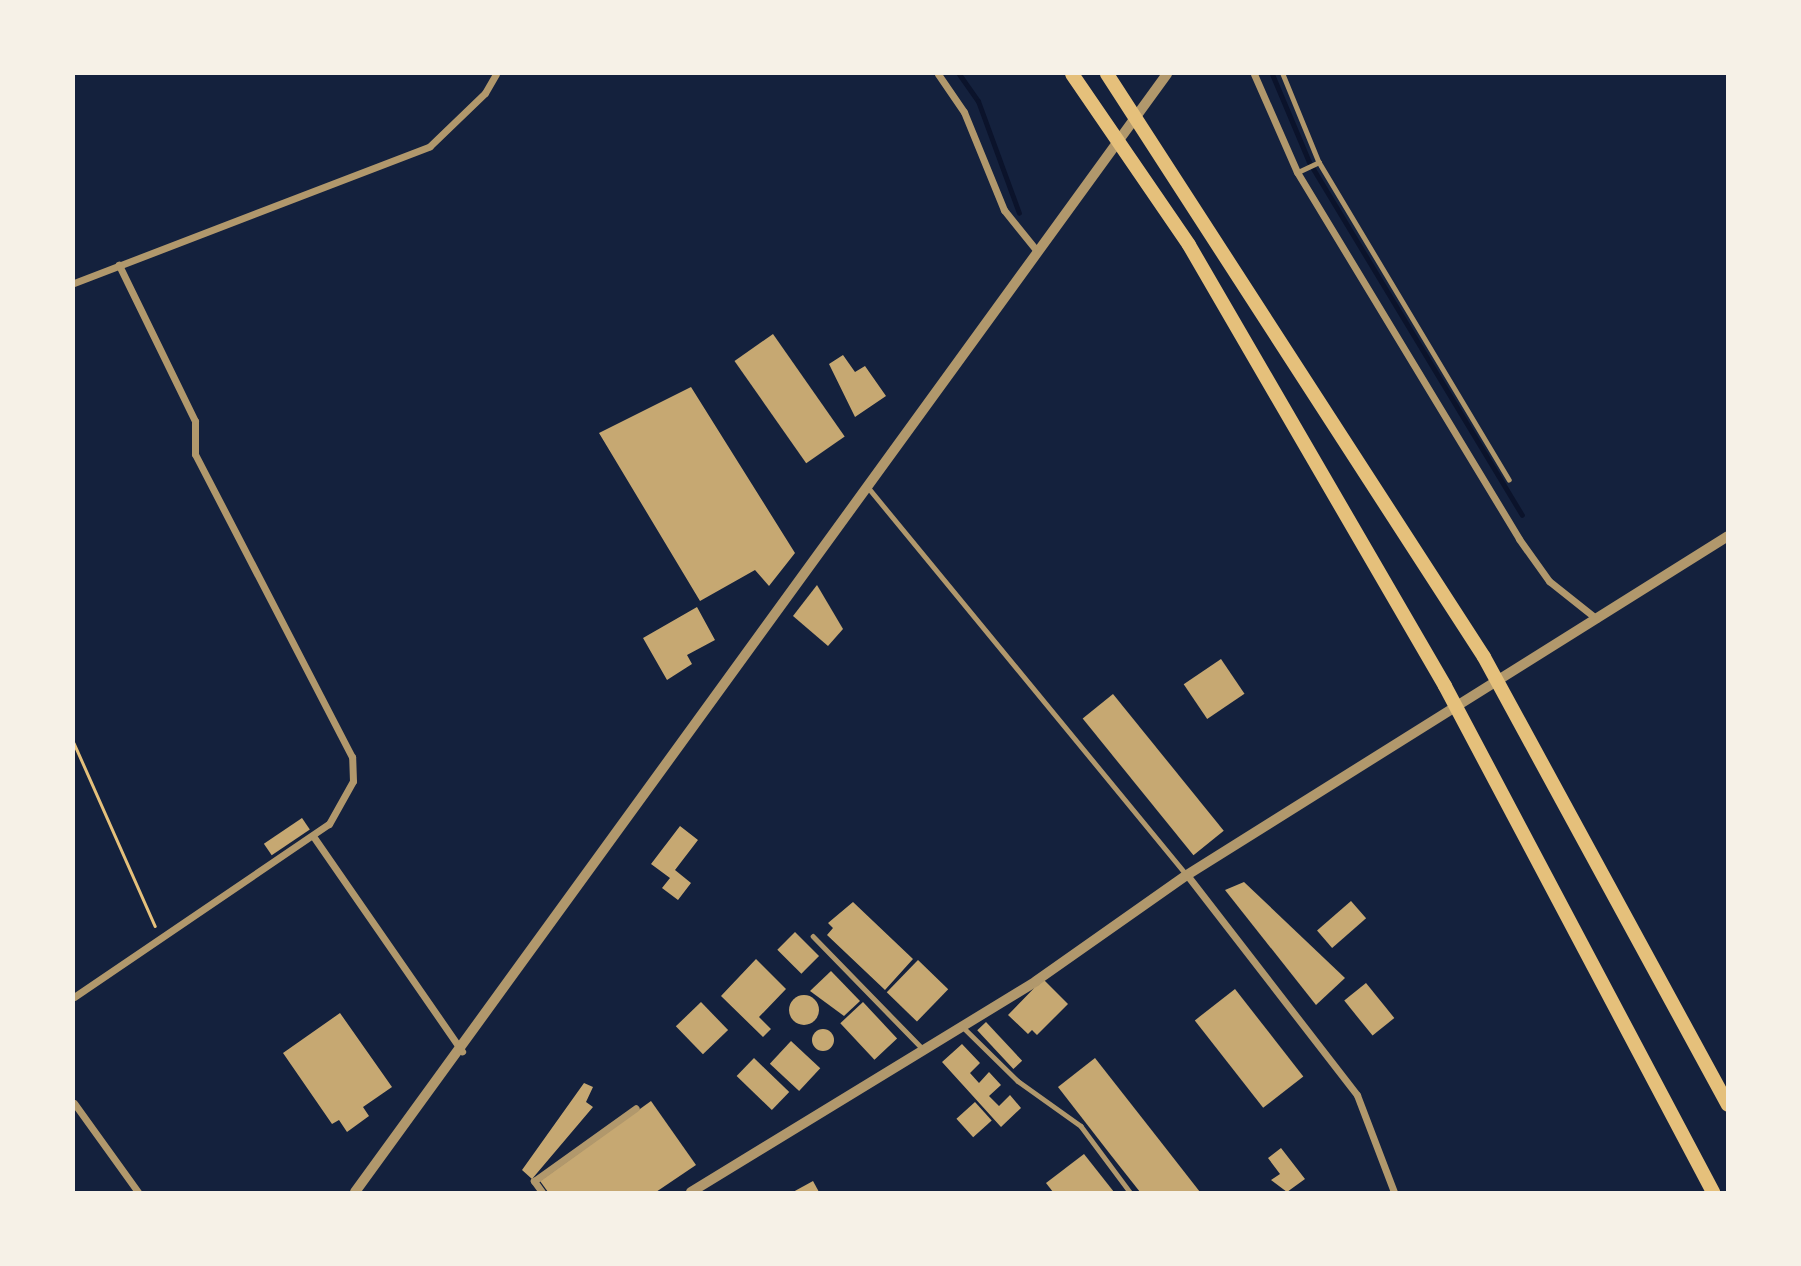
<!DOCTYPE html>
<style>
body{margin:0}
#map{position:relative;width:1801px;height:1266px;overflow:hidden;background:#14213d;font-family:"Golos Text",sans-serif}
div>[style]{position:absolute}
.stream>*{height:5px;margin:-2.5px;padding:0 2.5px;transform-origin:2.5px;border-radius:2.5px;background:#0b132b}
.building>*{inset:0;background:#c6a872;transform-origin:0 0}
.round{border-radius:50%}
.path>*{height:2.5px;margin:-1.25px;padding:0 1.25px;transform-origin:1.25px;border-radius:1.25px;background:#e5c07b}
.service>*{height:4.5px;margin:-2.25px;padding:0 2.25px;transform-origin:2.25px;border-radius:2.25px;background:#b1986c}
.minor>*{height:7px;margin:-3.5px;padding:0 3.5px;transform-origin:3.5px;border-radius:3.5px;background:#b1986c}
.tertiary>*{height:10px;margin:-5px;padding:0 5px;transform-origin:5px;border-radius:5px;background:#b1986c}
.motorway>*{height:14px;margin:-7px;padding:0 7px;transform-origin:7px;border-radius:7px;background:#e5c07b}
span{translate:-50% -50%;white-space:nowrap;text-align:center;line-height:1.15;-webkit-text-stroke:6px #f6f1e7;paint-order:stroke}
.frame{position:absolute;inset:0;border:75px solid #f6f1e7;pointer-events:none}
</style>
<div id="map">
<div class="stream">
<i style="left:959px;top:74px;width:33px;rotate:55deg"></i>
<i style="left:978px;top:101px;width:119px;rotate:69.9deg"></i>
<i style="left:1272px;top:74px;width:95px;rotate:67.2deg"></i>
<i style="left:1309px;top:162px;width:412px;rotate:58.9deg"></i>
</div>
<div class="building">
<i style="left:773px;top:334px;width:125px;height:47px;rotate:55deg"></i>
<i style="clip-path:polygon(843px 355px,855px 372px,865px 366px,886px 396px,855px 417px,829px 364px)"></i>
<i style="clip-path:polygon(691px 387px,795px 553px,769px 586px,755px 570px,700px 601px,599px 433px)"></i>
<i style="clip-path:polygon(817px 585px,843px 629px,828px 646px,793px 616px)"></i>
<i style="clip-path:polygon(697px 607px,715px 640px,687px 655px,692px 664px,667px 680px,643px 638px)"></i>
<i style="left:1221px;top:659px;width:42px;height:45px;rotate:56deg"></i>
<i style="left:1113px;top:694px;width:176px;height:39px;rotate:51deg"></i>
<i style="left:302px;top:818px;width:14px;height:46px;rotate:56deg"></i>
<i style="clip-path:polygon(680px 826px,698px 840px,675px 870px,691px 883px,678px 900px,662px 888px,670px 878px,651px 864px)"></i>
<i style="clip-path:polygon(1244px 882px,1345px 978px,1316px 1005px,1225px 890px)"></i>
<i style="left:1351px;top:901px;width:23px;height:45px;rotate:49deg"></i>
<i style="clip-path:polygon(853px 902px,913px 959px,885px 990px,827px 935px,833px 928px,828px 923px)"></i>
<i style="left:795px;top:932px;width:34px;height:25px;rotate:45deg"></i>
<i style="clip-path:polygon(756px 959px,786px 989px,759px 1017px,771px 1029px,763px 1037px,721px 996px)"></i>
<i style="left:918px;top:960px;width:42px;height:45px;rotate:44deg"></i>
<i style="clip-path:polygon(831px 971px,860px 1001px,844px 1016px,810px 991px)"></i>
<i style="clip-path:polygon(1043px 979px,1068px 1004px,1037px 1035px,1032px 1030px,1028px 1034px,1008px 1015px)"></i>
<i style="left:1366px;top:983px;width:45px;height:28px;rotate:51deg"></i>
<i style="left:1235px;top:989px;width:111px;height:51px;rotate:52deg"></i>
<i class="round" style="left:789px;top:995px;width:30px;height:30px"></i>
<i style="left:701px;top:1002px;width:39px;height:35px;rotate:46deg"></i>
<i style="left:863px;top:1002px;width:50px;height:31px;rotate:47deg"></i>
<i style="clip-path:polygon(340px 1013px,392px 1087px,363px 1107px,369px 1116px,347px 1132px,339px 1120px,332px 1124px,283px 1053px)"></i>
<i style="left:986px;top:1022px;width:53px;height:12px;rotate:47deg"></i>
<i class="round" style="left:812px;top:1029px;width:22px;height:22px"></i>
<i style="left:791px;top:1041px;width:40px;height:31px;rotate:43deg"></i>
<i style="clip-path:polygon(962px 1044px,980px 1063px,970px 1073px,979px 1083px,989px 1072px,1001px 1085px,989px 1096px,999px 1106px,1010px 1095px,1021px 1108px,1001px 1127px,942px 1062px)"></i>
<i style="left:754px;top:1058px;width:49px;height:25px;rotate:44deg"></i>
<i style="clip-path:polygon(1095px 1058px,1157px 1137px,1200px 1192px,1140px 1192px,1110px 1154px,1058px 1087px)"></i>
<i style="clip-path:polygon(584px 1083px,593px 1087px,586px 1102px,593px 1107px,532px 1179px,522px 1170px)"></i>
<i style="clip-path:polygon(651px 1101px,696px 1165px,656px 1192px,548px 1192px,540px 1181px)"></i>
<i style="left:975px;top:1102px;width:25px;height:25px;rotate:48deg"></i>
<i style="clip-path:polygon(1281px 1148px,1305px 1179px,1287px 1192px,1271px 1180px,1280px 1174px,1268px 1158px)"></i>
<i style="clip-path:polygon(1084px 1154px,1114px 1192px,1053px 1192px,1046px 1183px)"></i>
<i style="clip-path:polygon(813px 1181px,819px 1192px,793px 1192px)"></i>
</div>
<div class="path">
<i style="left:74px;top:743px;width:200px;rotate:66.1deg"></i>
</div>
<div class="service">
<i style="left:1283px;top:74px;width:95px;rotate:67.8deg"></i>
<i style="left:1319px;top:162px;width:370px;rotate:59.1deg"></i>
<i style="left:1298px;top:172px;width:23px;rotate:-25deg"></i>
<i style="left:867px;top:486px;width:502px;rotate:50.57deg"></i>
<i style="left:813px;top:936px;width:158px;rotate:45.8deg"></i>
<i style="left:963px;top:1027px;width:77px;rotate:44.5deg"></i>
<i style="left:1018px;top:1081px;width:77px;rotate:35.5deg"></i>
<i style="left:1081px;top:1126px;width:82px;rotate:53.4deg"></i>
</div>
<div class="minor">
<i style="left:938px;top:74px;width:46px;rotate:55.6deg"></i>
<i style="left:964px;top:112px;width:106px;rotate:67.8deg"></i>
<i style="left:1004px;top:210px;width:53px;rotate:51.2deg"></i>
<i style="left:1254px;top:74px;width:107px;rotate:66.3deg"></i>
<i style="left:1297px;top:172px;width:429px;rotate:58.8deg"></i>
<i style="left:1519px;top:539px;width:52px;rotate:54.5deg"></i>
<i style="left:1549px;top:581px;width:61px;rotate:38.4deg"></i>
<i style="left:74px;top:283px;width:381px;rotate:-21deg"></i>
<i style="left:430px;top:146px;width:76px;rotate:-43.9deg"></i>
<i style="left:485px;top:93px;width:22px;rotate:-60deg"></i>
<i style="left:313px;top:836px;width:262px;rotate:55.3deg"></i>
<i style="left:1187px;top:875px;width:278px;rotate:52.3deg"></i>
<i style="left:1357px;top:1095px;width:104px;rotate:69.1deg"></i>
<i style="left:74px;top:997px;width:308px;rotate:-34.2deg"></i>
<i style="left:329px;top:824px;width:49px;rotate:-60.8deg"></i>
<i style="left:353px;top:781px;width:24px;rotate:-92deg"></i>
<i style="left:352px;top:757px;width:341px;rotate:-117.4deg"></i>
<i style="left:195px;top:454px;width:33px;rotate:-90deg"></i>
<i style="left:195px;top:421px;width:174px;rotate:-116deg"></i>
<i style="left:74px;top:1103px;width:110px;rotate:54.3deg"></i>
<i style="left:542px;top:1192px;width:14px;rotate:-126deg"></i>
<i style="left:534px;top:1181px;width:125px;rotate:-35.6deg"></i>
</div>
<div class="tertiary">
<i style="left:355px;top:1192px;width:1382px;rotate:-54.01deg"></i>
<i style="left:691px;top:1192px;width:404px;rotate:-31.4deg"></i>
<i style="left:1036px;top:981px;width:184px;rotate:-35.1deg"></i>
<i style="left:1187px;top:875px;width:638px;rotate:-32.07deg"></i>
</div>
<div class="motorway">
<i style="left:1072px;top:74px;width:207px;rotate:55.6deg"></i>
<i style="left:1189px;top:245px;width:510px;rotate:59.86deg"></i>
<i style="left:1445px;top:686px;width:573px;rotate:62.09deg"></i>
<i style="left:1107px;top:74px;width:694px;rotate:57.11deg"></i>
<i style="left:1484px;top:657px;width:510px;rotate:61.43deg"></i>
</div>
<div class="frame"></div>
</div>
